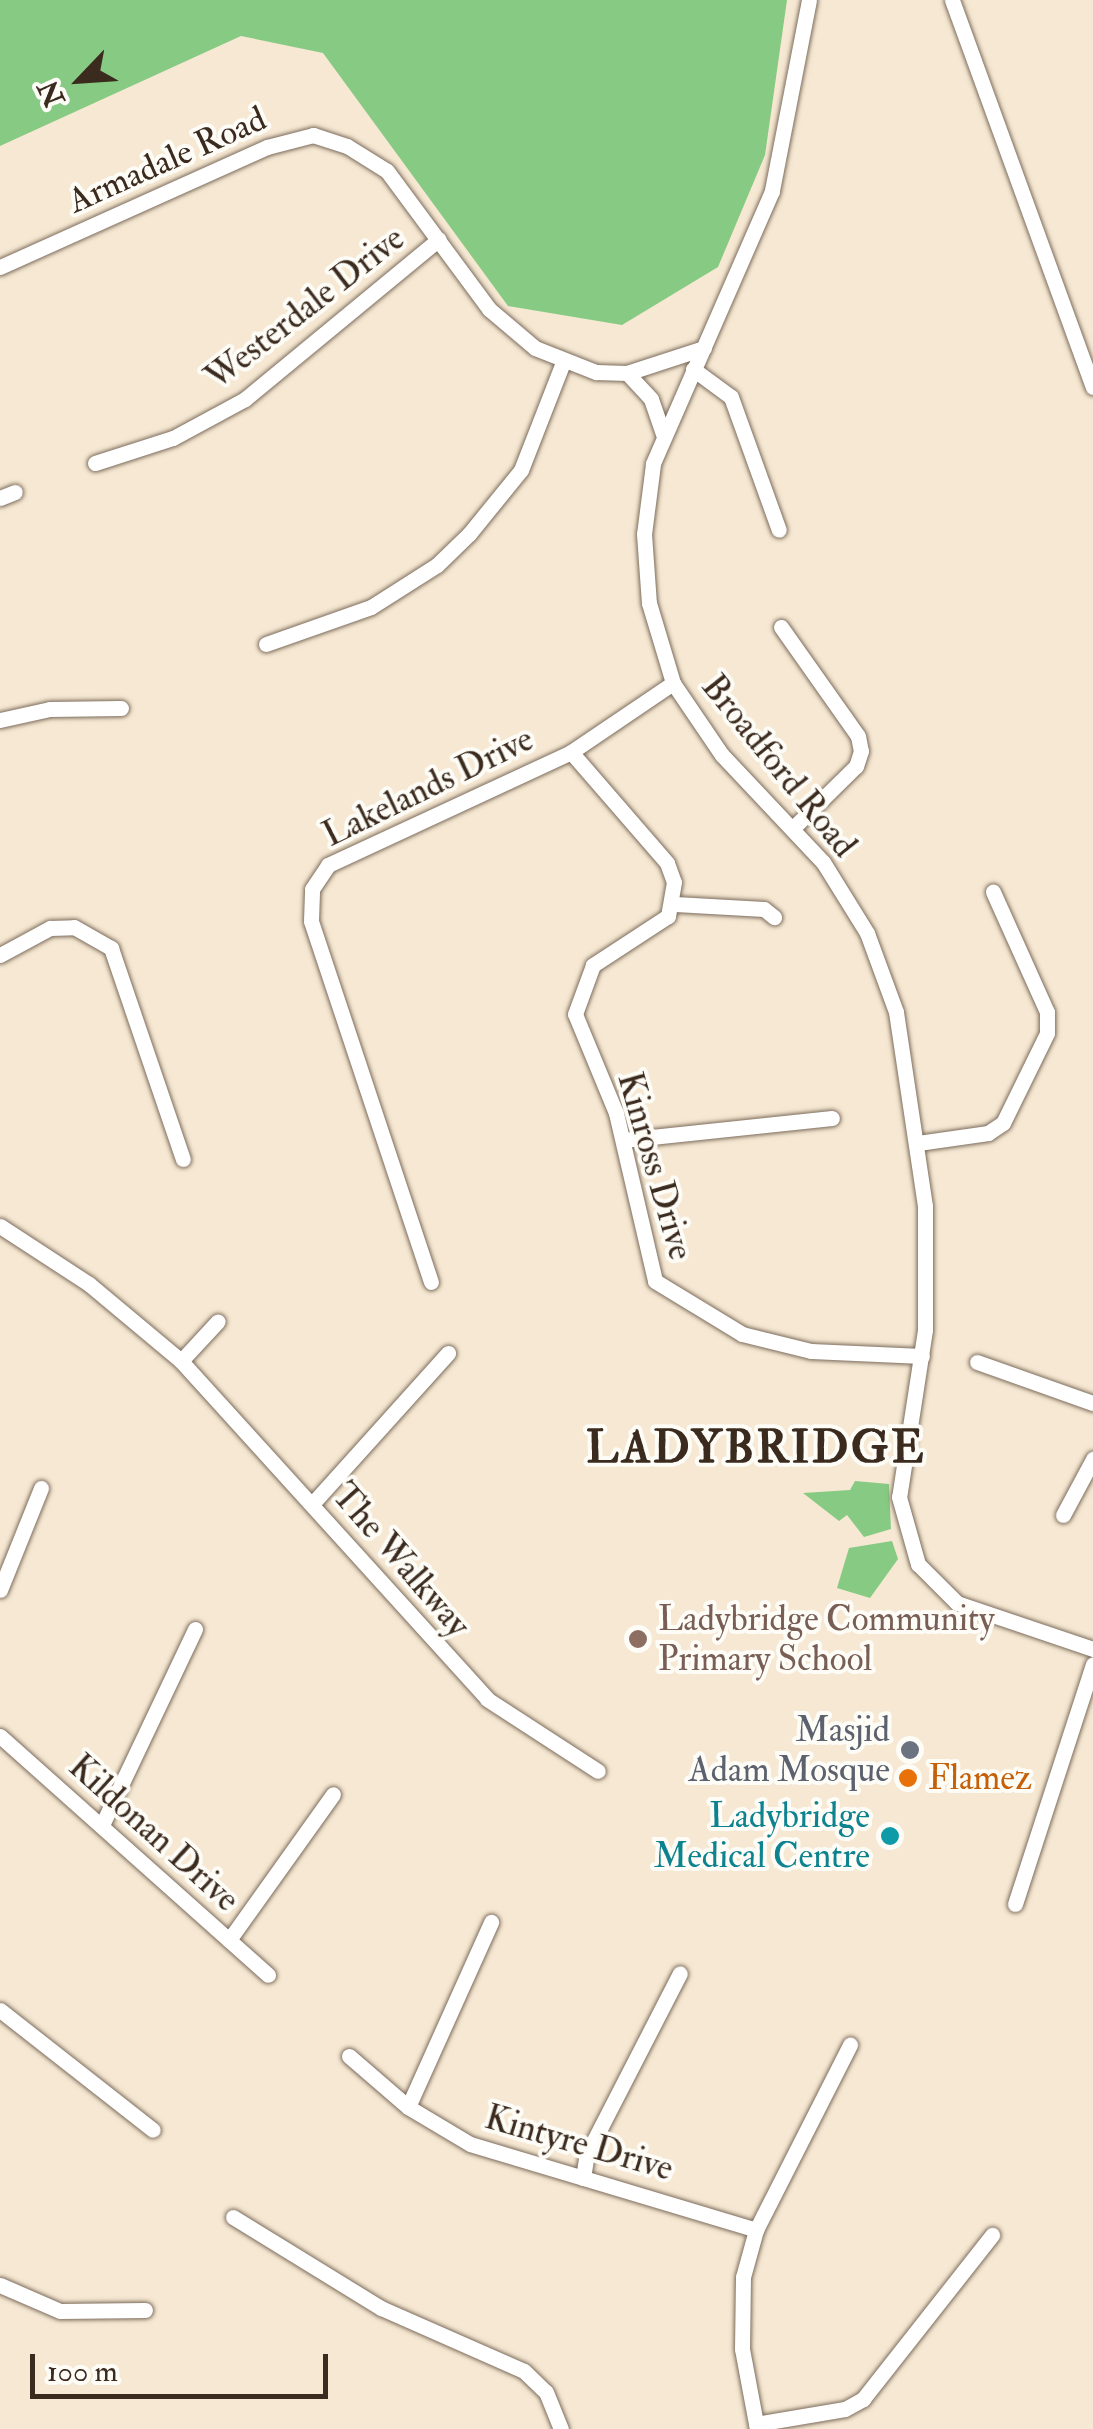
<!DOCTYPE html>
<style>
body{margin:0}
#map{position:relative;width:1093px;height:2429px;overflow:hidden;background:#f6e8d2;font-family:"IM FELL Double Pica",serif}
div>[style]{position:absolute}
.green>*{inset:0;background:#87ca83}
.roads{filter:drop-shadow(0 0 2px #7c6c5d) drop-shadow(0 0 2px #7c6c5d)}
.minor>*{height:15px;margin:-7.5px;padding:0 7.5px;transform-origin:7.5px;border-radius:7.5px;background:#fff}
.dots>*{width:28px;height:28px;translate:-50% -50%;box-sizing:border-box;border:5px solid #fdfcf7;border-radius:50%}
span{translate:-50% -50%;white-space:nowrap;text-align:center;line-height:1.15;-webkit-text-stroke:8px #fdfcf7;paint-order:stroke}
.street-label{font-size:35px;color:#3b2a1e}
.education-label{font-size:35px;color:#785e54}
.left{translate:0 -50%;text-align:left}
.worship-label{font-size:35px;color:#5b616d}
.right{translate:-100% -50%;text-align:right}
.food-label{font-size:35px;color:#c56008}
.culture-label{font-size:35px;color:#0d838f}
.district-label{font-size:45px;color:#3b2a1e;font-weight:700;letter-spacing:2.5px}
.north{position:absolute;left:30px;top:30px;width:100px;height:100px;-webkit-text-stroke:8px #fdfcf7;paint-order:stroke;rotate:245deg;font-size:28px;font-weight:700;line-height:40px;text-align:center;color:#3b2a1e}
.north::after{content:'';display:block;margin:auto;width:35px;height:45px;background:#3b2a1e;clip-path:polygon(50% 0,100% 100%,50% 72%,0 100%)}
.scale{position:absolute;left:30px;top:2354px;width:298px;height:45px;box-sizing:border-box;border:5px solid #3b2a1e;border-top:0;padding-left:12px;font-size:30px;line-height:35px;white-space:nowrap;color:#3b2a1e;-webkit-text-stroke:8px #fdfcf7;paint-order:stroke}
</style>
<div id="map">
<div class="green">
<i style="clip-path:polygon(0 0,787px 0,765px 155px,718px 267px,622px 325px,508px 306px,323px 53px,241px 36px,0 146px)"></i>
<i style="clip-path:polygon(855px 1481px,889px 1484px,891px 1529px,864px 1537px,847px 1515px,839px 1521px,803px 1493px,850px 1490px)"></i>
<i style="clip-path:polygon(892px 1541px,898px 1559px,870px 1598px,837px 1588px,849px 1548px)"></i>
</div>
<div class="roads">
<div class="minor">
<i style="left:809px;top:0;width:195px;rotate:101deg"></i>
<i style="left:772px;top:191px;width:298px;rotate:113.6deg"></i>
<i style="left:653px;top:464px;width:71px;rotate:97.3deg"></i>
<i style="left:644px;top:534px;width:69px;rotate:85.9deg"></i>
<i style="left:649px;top:603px;width:84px;rotate:73.3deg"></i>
<i style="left:673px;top:683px;width:87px;rotate:55.8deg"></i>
<i style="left:722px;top:755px;width:147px;rotate:46.7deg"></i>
<i style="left:823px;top:862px;width:84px;rotate:58.2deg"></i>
<i style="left:867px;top:933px;width:84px;rotate:69.8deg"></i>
<i style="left:896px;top:1012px;width:196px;rotate:81.5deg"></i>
<i style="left:925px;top:1206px;width:124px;rotate:90deg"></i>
<i style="left:925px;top:1330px;width:169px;rotate:98.8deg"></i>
<i style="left:899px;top:1497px;width:70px;rotate:74.2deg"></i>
<i style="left:918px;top:1564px;width:55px;rotate:45deg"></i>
<i style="left:957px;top:1603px;width:144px;rotate:18.7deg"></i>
<i style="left:952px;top:0;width:412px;rotate:70deg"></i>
<i style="left:0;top:267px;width:293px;rotate:-24.2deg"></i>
<i style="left:267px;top:147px;width:48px;rotate:-14.6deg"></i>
<i style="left:313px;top:135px;width:36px;rotate:18deg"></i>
<i style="left:347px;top:146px;width:47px;rotate:32deg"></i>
<i style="left:387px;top:171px;width:172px;rotate:53.5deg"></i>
<i style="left:489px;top:309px;width:60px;rotate:40.3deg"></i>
<i style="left:535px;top:348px;width:66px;rotate:21.5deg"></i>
<i style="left:596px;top:372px;width:31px;rotate:2deg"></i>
<i style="left:627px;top:373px;width:81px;rotate:-18deg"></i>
<i style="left:693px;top:369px;width:47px;rotate:36.4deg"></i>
<i style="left:731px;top:397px;width:141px;rotate:70.2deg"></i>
<i style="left:627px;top:373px;width:35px;rotate:47deg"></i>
<i style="left:651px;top:399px;width:37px;rotate:71deg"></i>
<i style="left:95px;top:463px;width:82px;rotate:-17.8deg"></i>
<i style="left:173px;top:438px;width:82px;rotate:-28.4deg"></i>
<i style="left:245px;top:399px;width:251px;rotate:-39.5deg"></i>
<i style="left:0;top:498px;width:16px;rotate:-22deg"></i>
<i style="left:781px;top:627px;width:133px;rotate:54.8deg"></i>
<i style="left:858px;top:736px;width:15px;rotate:79deg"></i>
<i style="left:861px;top:751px;width:16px;rotate:108deg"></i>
<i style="left:856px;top:766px;width:86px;rotate:135.5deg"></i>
<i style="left:266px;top:644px;width:111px;rotate:-19.4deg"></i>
<i style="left:371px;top:607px;width:78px;rotate:-32.5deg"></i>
<i style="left:437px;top:565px;width:45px;rotate:-44.1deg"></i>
<i style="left:469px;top:534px;width:82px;rotate:-50.9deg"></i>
<i style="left:521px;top:470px;width:116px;rotate:-68.7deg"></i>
<i style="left:0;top:720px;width:51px;rotate:-12.4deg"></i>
<i style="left:50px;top:709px;width:71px;rotate:-0.8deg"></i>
<i style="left:571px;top:752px;width:147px;rotate:49.1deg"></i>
<i style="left:667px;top:863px;width:20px;rotate:70deg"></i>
<i style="left:674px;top:882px;width:35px;rotate:100deg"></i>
<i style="left:668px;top:916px;width:90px;rotate:146.8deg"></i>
<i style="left:593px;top:965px;width:52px;rotate:110.2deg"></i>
<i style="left:575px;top:1014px;width:107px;rotate:67.5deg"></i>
<i style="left:616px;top:1113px;width:172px;rotate:76.9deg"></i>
<i style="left:655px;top:1281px;width:102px;rotate:31.3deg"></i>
<i style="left:742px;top:1334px;width:71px;rotate:13.8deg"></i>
<i style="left:811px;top:1351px;width:111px;rotate:2.6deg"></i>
<i style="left:675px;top:904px;width:89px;rotate:3.2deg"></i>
<i style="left:764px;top:909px;width:13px;rotate:39deg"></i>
<i style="left:0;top:955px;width:57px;rotate:-28.4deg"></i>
<i style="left:50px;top:928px;width:24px;rotate:-2deg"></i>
<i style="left:74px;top:927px;width:43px;rotate:29.6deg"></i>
<i style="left:111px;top:948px;width:223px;rotate:71.2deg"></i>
<i style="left:623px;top:1140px;width:210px;rotate:-6deg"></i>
<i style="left:918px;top:1143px;width:71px;rotate:-8.1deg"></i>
<i style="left:988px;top:1133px;width:18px;rotate:-34deg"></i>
<i style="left:1003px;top:1123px;width:100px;rotate:-63.9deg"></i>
<i style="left:1047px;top:1033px;width:21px;rotate:-90deg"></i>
<i style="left:1047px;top:1012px;width:132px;rotate:-114.2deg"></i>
<i style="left:0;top:1226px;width:106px;rotate:33.1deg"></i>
<i style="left:89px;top:1284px;width:120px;rotate:39.9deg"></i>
<i style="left:181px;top:1361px;width:456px;rotate:47.8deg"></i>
<i style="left:487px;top:1699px;width:132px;rotate:33deg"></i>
<i style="left:431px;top:1282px;width:380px;rotate:-108.4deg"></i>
<i style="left:311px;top:921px;width:32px;rotate:-88deg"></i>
<i style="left:312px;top:889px;width:29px;rotate:-56deg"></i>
<i style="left:328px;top:865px;width:268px;rotate:-24.9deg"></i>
<i style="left:571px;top:752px;width:123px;rotate:-34.1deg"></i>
<i style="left:181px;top:1361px;width:54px;rotate:-47.2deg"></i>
<i style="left:977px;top:1362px;width:123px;rotate:19.5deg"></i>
<i style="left:313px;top:1503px;width:202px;rotate:-48deg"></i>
<i style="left:1063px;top:1515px;width:64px;rotate:-61.8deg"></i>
<i style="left:0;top:1590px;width:110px;rotate:-68.1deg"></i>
<i style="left:0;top:1736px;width:359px;rotate:41.7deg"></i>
<i style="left:102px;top:1825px;width:217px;rotate:-64.6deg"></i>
<i style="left:1015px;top:1904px;width:252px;rotate:-72deg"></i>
<i style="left:229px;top:1940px;width:179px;rotate:-54.5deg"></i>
<i style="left:0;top:2010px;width:194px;rotate:38.1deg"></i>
<i style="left:349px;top:2056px;width:78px;rotate:40.8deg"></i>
<i style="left:408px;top:2107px;width:72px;rotate:30.8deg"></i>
<i style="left:470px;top:2144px;width:299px;rotate:16.7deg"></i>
<i style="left:408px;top:2107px;width:203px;rotate:-65.8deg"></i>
<i style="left:583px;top:2178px;width:24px;rotate:-81deg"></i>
<i style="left:587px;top:2154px;width:203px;rotate:-62.8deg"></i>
<i style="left:233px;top:2217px;width:174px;rotate:31.6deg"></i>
<i style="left:381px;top:2308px;width:156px;rotate:23.8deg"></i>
<i style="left:524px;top:2371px;width:30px;rotate:44deg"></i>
<i style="left:546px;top:2392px;width:40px;rotate:68deg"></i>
<i style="left:0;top:2285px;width:65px;rotate:23.4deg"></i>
<i style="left:60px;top:2311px;width:85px;rotate:-0.7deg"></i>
<i style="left:756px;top:2424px;width:90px;rotate:-9.6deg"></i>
<i style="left:845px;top:2409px;width:21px;rotate:-29deg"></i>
<i style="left:863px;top:2399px;width:209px;rotate:-51.8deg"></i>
<i style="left:757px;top:2429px;width:81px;rotate:-100.6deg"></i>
<i style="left:742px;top:2349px;width:72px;rotate:-89.2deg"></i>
<i style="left:743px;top:2277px;width:49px;rotate:-74.5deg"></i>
<i style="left:756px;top:2230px;width:208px;rotate:-63.1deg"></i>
</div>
</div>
<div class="dots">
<i style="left:638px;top:1639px;background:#8d6e63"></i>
<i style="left:910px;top:1750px;background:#6b7280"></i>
<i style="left:908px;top:1778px;background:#e8710a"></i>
<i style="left:890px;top:1836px;background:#0f9aa8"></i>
</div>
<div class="street-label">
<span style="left:167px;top:160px;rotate:-24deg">Armadale Road</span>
<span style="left:305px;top:308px;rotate:-38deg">Westerdale Drive</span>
<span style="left:779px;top:766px;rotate:51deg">Broadford Road</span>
<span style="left:428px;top:787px;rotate:-26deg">Lakelands Drive</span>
<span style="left:655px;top:1166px;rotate:74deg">Kinross Drive</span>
<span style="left:401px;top:1560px;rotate:49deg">The Walkway</span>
<span style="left:154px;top:1833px;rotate:42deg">Kildonan Drive</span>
<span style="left:579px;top:2143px;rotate:16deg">Kintyre Drive</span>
</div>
<div class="education-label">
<span class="left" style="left:658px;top:1639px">Ladybridge Community<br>Primary School</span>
</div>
<div class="worship-label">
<span class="right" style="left:890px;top:1750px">Masjid<br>Adam Mosque</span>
</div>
<div class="food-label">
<span class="left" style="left:928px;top:1778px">Flamez</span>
</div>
<div class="culture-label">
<span class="right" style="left:870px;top:1836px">Ladybridge<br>Medical Centre</span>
</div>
<div class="district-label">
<span style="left:756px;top:1449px">LADYBRIDGE</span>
</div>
<div class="north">N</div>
<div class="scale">100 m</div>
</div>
